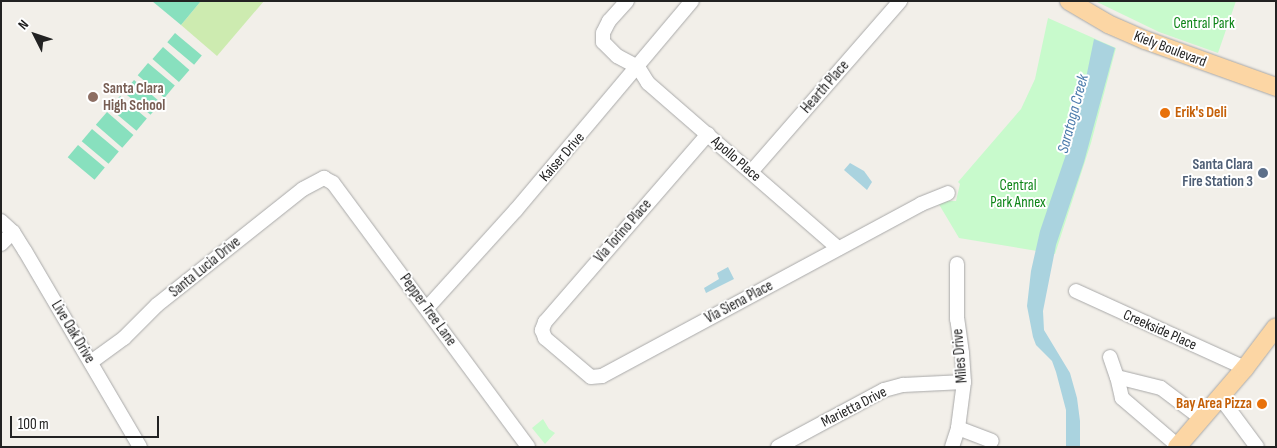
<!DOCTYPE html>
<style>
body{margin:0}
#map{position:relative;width:1277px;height:448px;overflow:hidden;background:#f2efe9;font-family:"Sofia Sans Condensed",sans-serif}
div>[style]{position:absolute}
.grass>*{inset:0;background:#cdebb0}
.park>*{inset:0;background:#c8facc}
.pitch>*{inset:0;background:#88e0be;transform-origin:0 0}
.water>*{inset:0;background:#aad3df}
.roads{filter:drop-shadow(0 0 1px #a9a9a9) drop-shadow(0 0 1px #a9a9a9)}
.minor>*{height:14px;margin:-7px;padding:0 7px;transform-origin:7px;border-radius:7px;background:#fff}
.major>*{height:18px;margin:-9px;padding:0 9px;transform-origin:9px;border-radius:9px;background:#fcd6a4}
.dots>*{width:14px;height:14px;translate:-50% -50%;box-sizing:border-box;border:2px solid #fff;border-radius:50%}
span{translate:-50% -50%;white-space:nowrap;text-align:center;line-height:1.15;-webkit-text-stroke:4px #fff;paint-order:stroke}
.park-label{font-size:15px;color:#0c8416}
.street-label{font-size:15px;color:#222}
.education-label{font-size:15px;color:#785e54;font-weight:700}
.left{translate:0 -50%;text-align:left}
.food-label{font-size:15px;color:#c56008;font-weight:700}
.right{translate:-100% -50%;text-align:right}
.service-label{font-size:15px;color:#4e5e75;font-weight:700}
.water-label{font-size:16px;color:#4a7aab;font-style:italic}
.frame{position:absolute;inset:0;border:2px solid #222;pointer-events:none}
.north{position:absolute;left:10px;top:10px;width:50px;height:50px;-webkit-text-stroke:4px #fff;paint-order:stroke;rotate:311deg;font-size:14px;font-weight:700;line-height:20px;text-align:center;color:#222}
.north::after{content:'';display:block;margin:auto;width:18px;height:22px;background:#222;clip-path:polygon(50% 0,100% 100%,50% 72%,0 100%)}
.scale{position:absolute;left:10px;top:416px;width:149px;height:22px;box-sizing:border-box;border:2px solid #222;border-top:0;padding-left:6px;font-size:15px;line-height:18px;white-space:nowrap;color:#222;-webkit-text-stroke:4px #fff;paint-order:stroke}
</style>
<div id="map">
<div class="grass">
<i style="clip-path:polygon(201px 1px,264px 1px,217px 56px,181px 25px)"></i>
</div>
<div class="park">
<i style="clip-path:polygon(1095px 1px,1236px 1px,1218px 53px,1159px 32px)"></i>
<i style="clip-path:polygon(1048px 18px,1116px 48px,1091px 143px,1055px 254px,959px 238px,937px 201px,956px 201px,960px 184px,958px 182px,1021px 109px,1035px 79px)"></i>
<i style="clip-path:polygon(543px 419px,549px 429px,555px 433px,545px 444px,532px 428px)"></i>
</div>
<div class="pitch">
<i style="clip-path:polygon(152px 1px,201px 1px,181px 25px)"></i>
<i style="left:175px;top:33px;width:35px;height:12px;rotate:40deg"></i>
<i style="left:163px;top:47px;width:35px;height:16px;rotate:41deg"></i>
<i style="left:148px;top:63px;width:35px;height:16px;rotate:40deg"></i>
<i style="left:134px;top:80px;width:35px;height:16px;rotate:40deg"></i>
<i style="left:120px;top:96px;width:35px;height:16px;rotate:40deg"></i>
<i style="left:107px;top:112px;width:35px;height:17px;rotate:41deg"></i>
<i style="left:92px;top:129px;width:35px;height:16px;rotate:40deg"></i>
<i style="left:78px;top:145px;width:35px;height:16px;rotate:40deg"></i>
</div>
<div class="water">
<i style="clip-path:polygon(1094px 39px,1115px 48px,1084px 162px,1056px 245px,1043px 311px,1044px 330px,1070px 373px,1077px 398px,1080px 421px,1080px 447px,1066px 447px,1066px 410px,1056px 372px,1052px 361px,1036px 345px,1033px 337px,1027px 306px,1031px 271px,1040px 231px,1077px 122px)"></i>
<i style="clip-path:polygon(850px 163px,864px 171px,872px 182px,867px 190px,844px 170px)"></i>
<i style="clip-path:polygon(728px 267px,734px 279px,706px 293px,704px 288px,719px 279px,717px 273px)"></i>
</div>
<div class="roads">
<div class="minor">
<i style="left:627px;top:1px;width:27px;rotate:132deg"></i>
<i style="left:609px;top:21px;width:13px;rotate:117deg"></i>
<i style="left:603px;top:33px;width:9px;rotate:90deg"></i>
<i style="left:603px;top:42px;width:20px;rotate:45deg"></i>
<i style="left:617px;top:56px;width:24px;rotate:28deg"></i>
<i style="left:638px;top:67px;width:19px;rotate:58deg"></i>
<i style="left:648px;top:83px;width:252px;rotate:41deg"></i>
<i style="left:708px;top:134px;width:249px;rotate:130.9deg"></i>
<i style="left:545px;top:322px;width:9px;rotate:111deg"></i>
<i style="left:542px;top:330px;width:9px;rotate:69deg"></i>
<i style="left:545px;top:338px;width:60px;rotate:40.3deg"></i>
<i style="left:591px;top:377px;width:11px;rotate:-5deg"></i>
<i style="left:602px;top:376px;width:362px;rotate:-28.3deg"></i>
<i style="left:921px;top:204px;width:29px;rotate:-22deg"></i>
<i style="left:751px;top:172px;width:227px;rotate:-48.9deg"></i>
<i style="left:1px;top:221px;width:16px;rotate:43deg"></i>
<i style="left:13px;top:232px;width:22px;rotate:58deg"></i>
<i style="left:25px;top:251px;width:227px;rotate:59.6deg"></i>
<i style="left:1px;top:244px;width:17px;rotate:-45deg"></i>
<i style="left:1076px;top:291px;width:186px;rotate:24.5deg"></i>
<i style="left:427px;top:308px;width:132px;rotate:-47.8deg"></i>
<i style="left:516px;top:210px;width:273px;rotate:-49.9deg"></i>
<i style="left:1110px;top:357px;width:21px;rotate:71deg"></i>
<i style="left:91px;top:362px;width:41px;rotate:-36deg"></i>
<i style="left:124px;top:338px;width:47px;rotate:-45deg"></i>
<i style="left:157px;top:305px;width:186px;rotate:-38.5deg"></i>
<i style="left:303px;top:189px;width:24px;rotate:-28deg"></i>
<i style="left:324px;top:178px;width:10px;rotate:29deg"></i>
<i style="left:333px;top:183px;width:328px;rotate:53.5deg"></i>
<i style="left:1220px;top:397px;width:62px;rotate:53.5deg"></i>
<i style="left:958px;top:428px;width:36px;rotate:21deg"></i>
<i style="left:1178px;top:446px;width:74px;rotate:-139.4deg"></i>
<i style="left:1122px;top:398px;width:22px;rotate:-103deg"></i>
<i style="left:1117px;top:377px;width:45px;rotate:14deg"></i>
<i style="left:1161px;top:388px;width:51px;rotate:37.1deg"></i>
<i style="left:778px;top:447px;width:120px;rotate:-28.3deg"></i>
<i style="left:884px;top:390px;width:20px;rotate:-15deg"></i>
<i style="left:903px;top:385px;width:61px;rotate:-2.8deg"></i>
<i style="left:952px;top:447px;width:20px;rotate:-72deg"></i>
<i style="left:958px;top:428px;width:46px;rotate:-82.6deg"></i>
<i style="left:964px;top:382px;width:29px;rotate:-94deg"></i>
<i style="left:962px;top:353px;width:34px;rotate:-98deg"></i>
<i style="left:957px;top:319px;width:55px;rotate:-90deg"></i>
</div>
<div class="major">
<i style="left:1069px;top:1px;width:45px;rotate:30.5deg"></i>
<i style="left:1108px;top:24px;width:40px;rotate:23.4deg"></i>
<i style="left:1145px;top:40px;width:139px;rotate:19.7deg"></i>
<i style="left:1177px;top:447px;width:104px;rotate:-49.3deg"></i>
<i style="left:1245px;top:368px;width:51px;rotate:-52.9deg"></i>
</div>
</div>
<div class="dots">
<i style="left:93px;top:97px;background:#8d6e63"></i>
<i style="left:1165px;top:113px;background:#e8710a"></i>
<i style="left:1263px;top:173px;background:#5c6f8a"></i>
<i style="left:1262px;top:404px;background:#e8710a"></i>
</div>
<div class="park-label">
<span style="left:1204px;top:24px">Central Park</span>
<span style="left:1018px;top:194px">Central<br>Park Annex</span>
</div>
<div class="street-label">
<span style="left:1170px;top:49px;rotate:21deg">Kiely Boulevard</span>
<span style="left:825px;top:87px;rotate:-49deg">Hearth Place</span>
<span style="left:562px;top:157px;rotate:-49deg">Kaiser Drive</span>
<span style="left:736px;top:159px;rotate:41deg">Apollo Place</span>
<span style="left:623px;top:231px;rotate:-49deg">Via Torino Place</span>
<span style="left:205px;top:267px;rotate:-39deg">Santa Lucia Drive</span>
<span style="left:739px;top:302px;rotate:-28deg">Via Siena Place</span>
<span style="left:428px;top:310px;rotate:54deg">Pepper Tree Lane</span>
<span style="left:1160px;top:330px;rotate:24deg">Creekside Place</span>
<span style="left:73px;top:332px;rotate:59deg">Live Oak Drive</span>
<span style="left:960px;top:356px;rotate:-95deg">Miles Drive</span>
<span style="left:854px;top:407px;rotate:-27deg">Marietta Drive</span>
</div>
<div class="education-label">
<span class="left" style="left:103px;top:97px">Santa Clara<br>High School</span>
</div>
<div class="food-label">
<span class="left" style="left:1175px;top:113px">Erik's Deli</span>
<span class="right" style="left:1252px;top:404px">Bay Area Pizza</span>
</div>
<div class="service-label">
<span class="right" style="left:1253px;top:173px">Santa Clara<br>Fire Station 3</span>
</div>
<div class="water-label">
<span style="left:1074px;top:114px;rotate:-75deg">Saratoga Creek</span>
</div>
<div class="frame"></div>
<div class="north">N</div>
<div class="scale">100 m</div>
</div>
